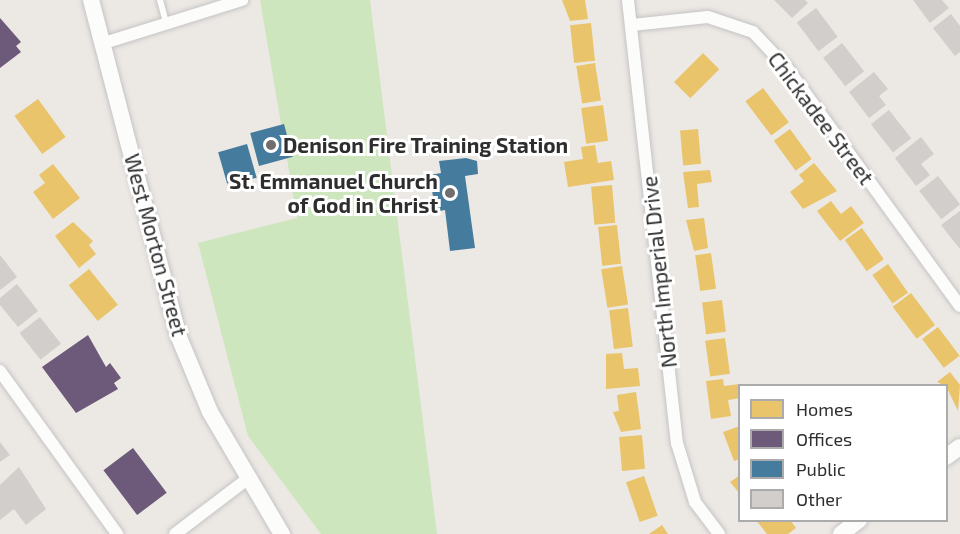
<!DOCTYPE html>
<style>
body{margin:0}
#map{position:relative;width:960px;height:534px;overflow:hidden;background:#ece8e4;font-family:"Exo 2",sans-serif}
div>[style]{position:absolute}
.green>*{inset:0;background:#cee6be}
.homes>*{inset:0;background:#e9c46a;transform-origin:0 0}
.offices>*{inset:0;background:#6d597a;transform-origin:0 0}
.public>*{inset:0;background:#457b9d;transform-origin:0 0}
.building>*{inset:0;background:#d1cecb;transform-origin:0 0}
.roads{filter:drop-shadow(0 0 2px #c5c4c5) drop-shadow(0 0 2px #c5c4c5)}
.lane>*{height:6px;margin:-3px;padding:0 3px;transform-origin:3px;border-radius:3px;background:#fcfcfb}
.street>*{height:12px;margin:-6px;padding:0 6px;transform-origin:6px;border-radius:6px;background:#fcfcfb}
.secondary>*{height:16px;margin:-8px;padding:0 8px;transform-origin:8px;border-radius:8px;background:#fcfcfb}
.dots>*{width:16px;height:16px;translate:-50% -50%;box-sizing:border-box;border:3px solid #fff;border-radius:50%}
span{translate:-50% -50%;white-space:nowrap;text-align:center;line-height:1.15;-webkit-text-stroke:6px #fff;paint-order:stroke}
.street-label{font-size:21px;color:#2e2e2e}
.poi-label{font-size:21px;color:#2e2e2e;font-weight:700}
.left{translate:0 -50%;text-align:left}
.right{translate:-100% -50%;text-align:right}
.legend{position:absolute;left:738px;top:384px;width:210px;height:138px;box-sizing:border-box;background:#fff;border:2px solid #ababab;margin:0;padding:8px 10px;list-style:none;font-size:18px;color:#2e2e2e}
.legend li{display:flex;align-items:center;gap:12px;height:30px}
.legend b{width:30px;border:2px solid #ababab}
</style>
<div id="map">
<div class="green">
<i style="clip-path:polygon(260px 0,370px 0,437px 534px,321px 534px,248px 436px,198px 243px,297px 218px)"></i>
</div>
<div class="homes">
<i style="clip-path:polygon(562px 0,585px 0,588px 19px,570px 21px)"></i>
<i style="left:591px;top:23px;width:38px;height:21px;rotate:84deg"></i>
<i style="left:703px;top:53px;width:23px;height:41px;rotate:45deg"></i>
<i style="left:595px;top:63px;width:38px;height:19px;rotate:81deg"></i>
<i style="left:763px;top:88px;width:43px;height:22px;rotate:53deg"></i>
<i style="left:38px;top:99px;width:47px;height:29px;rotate:54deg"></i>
<i style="left:603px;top:105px;width:36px;height:22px;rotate:82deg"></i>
<i style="left:698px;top:129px;width:35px;height:18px;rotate:85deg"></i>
<i style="left:790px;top:129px;width:37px;height:20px;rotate:54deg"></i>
<i style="clip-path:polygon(595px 145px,598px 163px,611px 161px,614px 180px,568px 187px,564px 162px,583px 159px,581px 147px)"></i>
<i style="clip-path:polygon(814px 163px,837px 191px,803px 209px,790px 192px,804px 181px,799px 175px)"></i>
<i style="clip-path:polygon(53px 164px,80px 198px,53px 219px,33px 192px,45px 183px,39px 175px)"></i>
<i style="clip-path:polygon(710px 170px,712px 182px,697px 184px,699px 207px,688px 208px,683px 172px)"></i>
<i style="left:612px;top:185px;width:38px;height:21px;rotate:85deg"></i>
<i style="clip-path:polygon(831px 201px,841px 214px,851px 206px,864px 223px,840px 241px,817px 211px)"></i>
<i style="clip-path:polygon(704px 218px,708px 248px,694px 251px,686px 220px)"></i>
<i style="clip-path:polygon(73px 222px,93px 241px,89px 245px,96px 254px,79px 268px,55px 236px)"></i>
<i style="left:617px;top:225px;width:39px;height:19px;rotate:84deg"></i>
<i style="left:862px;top:228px;width:38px;height:21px;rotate:55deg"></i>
<i style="left:711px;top:253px;width:36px;height:16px;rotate:82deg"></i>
<i style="left:888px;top:264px;width:35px;height:19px;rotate:55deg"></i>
<i style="left:622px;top:266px;width:39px;height:21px;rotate:81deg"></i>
<i style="left:89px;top:269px;width:46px;height:26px;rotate:51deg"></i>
<i style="left:911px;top:293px;width:40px;height:23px;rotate:53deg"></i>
<i style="left:722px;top:300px;width:32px;height:20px;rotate:83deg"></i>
<i style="left:628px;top:308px;width:39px;height:19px;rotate:83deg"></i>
<i style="left:938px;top:327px;width:36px;height:20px;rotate:53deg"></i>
<i style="left:725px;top:338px;width:36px;height:20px;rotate:82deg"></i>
<i style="clip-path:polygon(622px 353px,624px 369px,638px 368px,640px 386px,606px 389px,606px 354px)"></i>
<i style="clip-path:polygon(950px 372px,960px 385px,958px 411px,946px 386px,937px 382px)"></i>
<i style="clip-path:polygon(723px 379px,724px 386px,740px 384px,740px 398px,728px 400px,731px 416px,711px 419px,706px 381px)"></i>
<i style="clip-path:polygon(636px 392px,641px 429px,621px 432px,613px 412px,619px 411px,617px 395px)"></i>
<i style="clip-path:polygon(740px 426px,740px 459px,734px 461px,723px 432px)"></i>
<i style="left:642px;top:435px;width:34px;height:23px;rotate:85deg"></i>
<i style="clip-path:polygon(740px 475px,740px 494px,730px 482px)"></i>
<i style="left:644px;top:476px;width:42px;height:19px;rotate:71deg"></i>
<i style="clip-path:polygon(756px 520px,790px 520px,796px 528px,788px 534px,767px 534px)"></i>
<i style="clip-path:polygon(662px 525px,668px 534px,649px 534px)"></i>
</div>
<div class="offices">
<i style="clip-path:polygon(0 18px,21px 42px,16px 46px,21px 52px,0 68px)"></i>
<i style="clip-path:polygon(88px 335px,106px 367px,110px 363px,121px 378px,114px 383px,118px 389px,76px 413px,42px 367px)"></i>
<i style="left:133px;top:448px;width:56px;height:37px;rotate:53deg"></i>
</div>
<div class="public">
<i style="left:284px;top:124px;width:34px;height:35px;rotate:75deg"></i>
<i style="left:247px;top:144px;width:35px;height:30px;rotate:74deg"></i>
<i style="clip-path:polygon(466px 158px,477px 161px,478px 174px,465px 176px,475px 248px,450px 251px,445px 210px,435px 212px,430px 175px,441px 173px,439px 161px)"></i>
</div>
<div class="building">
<i style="clip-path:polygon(774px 0,805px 0,808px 3px,792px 18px)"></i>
<i style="clip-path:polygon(913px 0,942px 0,949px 8px,930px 23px)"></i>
<i style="left:816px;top:8px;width:36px;height:24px;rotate:53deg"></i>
<i style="clip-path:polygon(951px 14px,960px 26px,960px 52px,955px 56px,933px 28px)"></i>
<i style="left:842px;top:43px;width:36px;height:24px;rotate:52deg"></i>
<i style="clip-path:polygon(874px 72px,888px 89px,879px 96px,886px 105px,869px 118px,849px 92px)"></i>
<i style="left:889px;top:110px;width:36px;height:23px;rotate:52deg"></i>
<i style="clip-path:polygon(921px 137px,934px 154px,921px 164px,930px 175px,916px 186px,895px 158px)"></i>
<i style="left:938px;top:176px;width:36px;height:24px;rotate:52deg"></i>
<i style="clip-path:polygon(960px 211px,960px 249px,941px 225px)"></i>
<i style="clip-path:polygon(0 255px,17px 277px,0 290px)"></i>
<i style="clip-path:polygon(17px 284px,38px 311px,18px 327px,0 305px,0 298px)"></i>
<i style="left:40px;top:317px;width:34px;height:26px;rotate:52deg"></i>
<i style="clip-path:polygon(0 442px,10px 455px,0 462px)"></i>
<i style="clip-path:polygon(19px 467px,46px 509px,26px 525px,14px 509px,0 520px,0 485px)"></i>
</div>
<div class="roads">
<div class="lane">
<i style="left:160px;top:0;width:24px;rotate:75deg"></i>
</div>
<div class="street">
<i style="left:628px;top:0;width:446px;rotate:83.7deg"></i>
<i style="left:677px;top:443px;width:62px;rotate:73deg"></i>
<i style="left:695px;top:502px;width:40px;rotate:53deg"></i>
<i style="left:632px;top:25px;width:76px;rotate:-6deg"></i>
<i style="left:708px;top:17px;width:47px;rotate:18.4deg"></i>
<i style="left:753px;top:32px;width:50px;rotate:46.6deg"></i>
<i style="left:787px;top:68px;width:294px;rotate:54deg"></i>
<i style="left:104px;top:43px;width:145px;rotate:-17.3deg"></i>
<i style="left:0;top:371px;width:201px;rotate:54.3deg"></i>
<i style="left:175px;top:534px;width:89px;rotate:-37.3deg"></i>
</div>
<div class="secondary">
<i style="left:91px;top:0;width:346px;rotate:75.4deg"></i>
<i style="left:178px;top:335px;width:83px;rotate:67.4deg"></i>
<i style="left:210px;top:412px;width:142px;rotate:59.5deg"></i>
<i style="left:946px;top:457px;width:17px;rotate:-36deg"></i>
<i style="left:841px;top:534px;width:23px;rotate:-38deg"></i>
</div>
</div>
<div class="dots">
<i style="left:271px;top:145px;background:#706f6e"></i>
<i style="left:450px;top:193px;background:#706f6e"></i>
</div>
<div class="street-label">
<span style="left:821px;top:118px;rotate:53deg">Chickadee Street</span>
<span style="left:156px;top:245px;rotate:75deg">West Morton Street</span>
<span style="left:659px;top:272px;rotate:-96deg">North Imperial Drive</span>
</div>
<div class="poi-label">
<span class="left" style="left:283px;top:145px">Denison Fire Training Station</span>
<span class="right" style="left:438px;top:193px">St. Emmanuel Church<br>of God in Christ</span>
</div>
<ul class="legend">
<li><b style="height:16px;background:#e9c46a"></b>Homes</li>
<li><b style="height:16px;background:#6d597a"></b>Offices</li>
<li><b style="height:16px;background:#457b9d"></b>Public</li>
<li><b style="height:16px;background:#d1cecb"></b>Other</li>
</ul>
</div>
